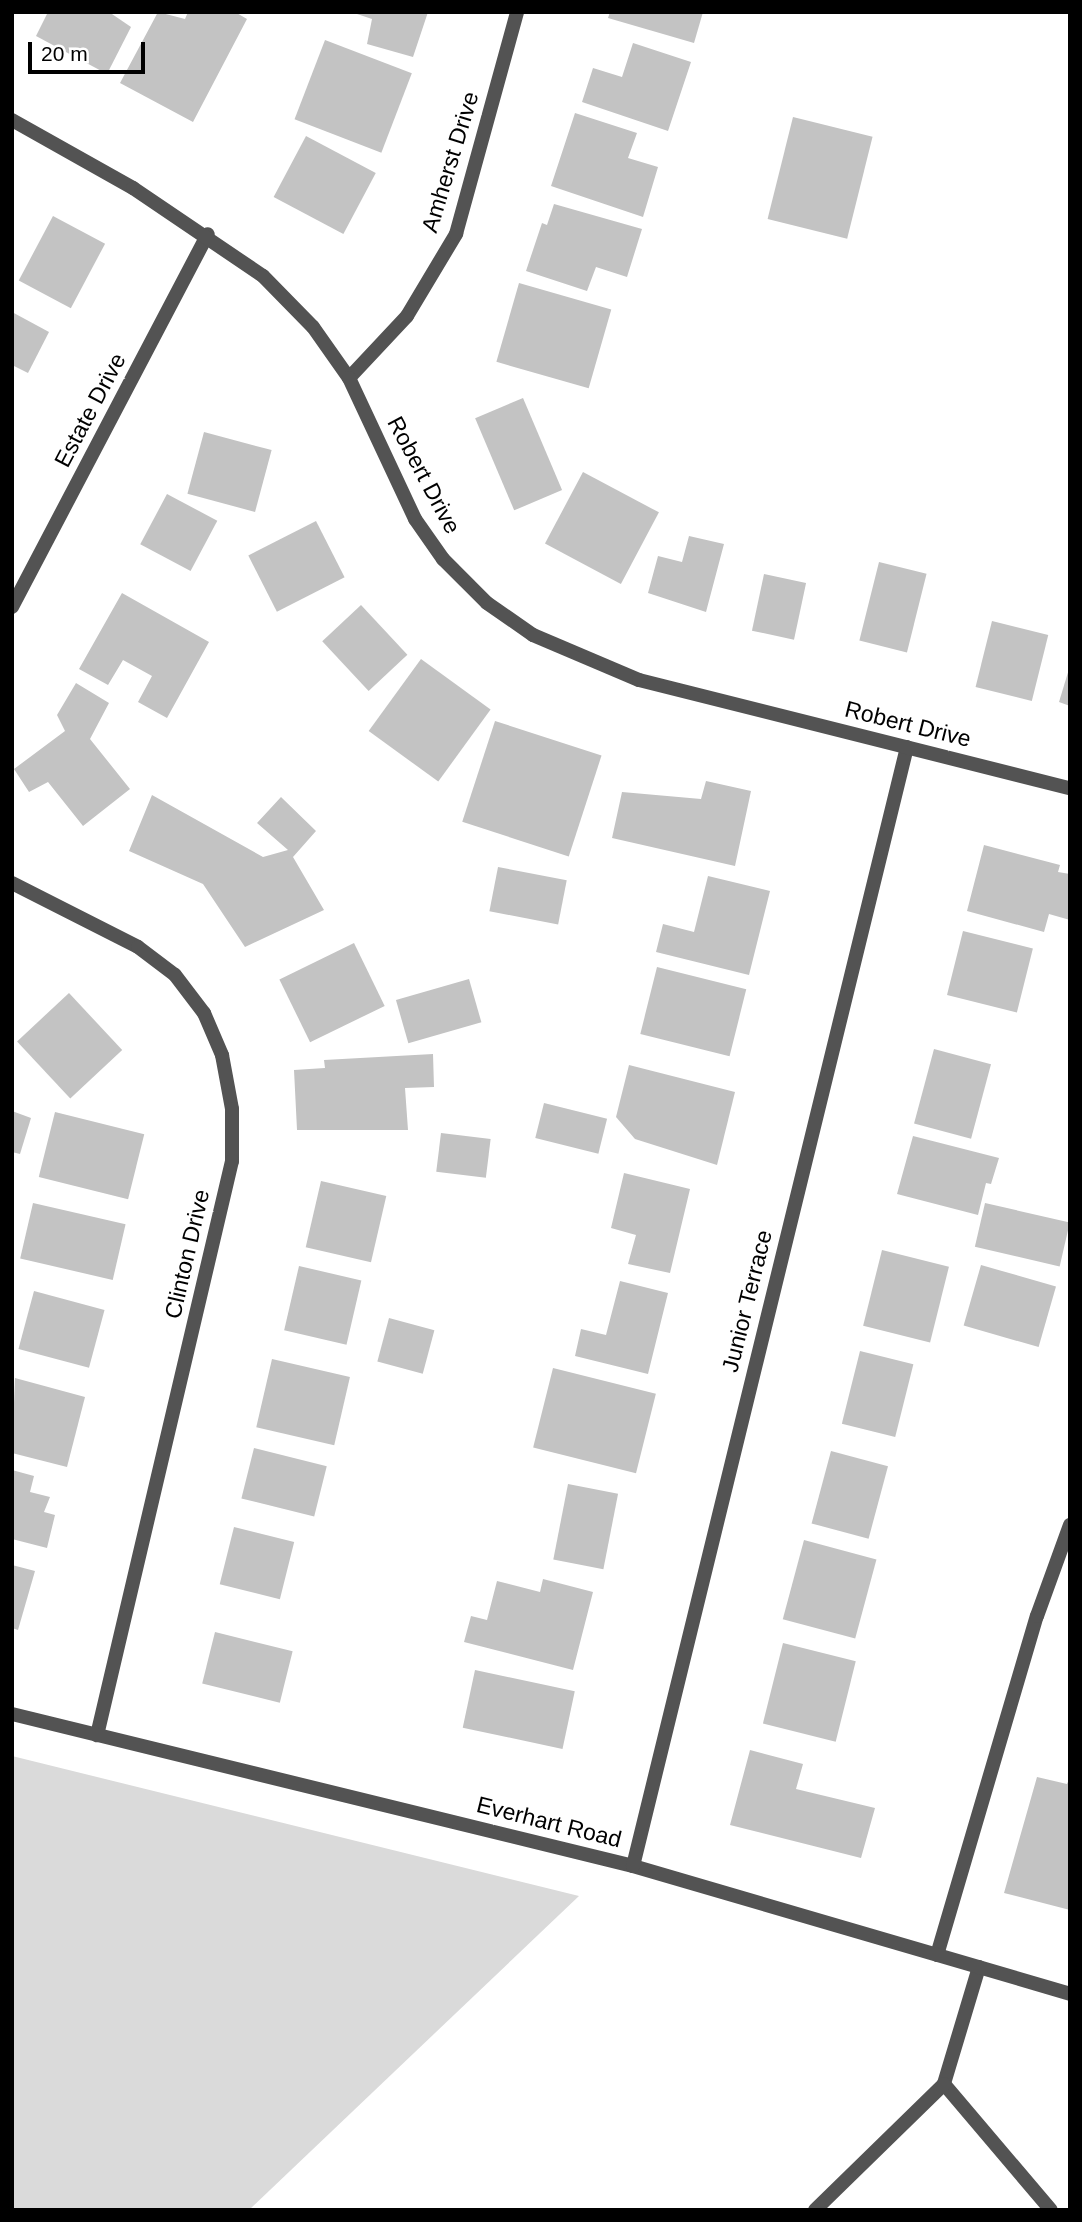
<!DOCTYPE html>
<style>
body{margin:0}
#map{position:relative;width:1082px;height:2222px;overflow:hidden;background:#fff;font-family:Helvetica,sans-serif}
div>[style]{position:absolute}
.green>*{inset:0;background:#dadada}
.building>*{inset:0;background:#c3c3c3;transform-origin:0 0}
.service>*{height:14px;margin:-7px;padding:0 7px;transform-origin:7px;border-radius:7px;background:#535353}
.minor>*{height:14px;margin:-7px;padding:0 7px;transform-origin:7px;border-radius:7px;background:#535353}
.tertiary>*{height:14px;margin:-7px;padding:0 7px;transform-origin:7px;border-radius:7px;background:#535353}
span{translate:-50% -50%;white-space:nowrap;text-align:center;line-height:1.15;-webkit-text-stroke:6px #fff;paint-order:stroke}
.street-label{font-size:23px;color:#000}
.frame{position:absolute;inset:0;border:14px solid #000;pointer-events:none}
.scale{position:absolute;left:28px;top:42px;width:117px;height:32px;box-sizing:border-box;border:4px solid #000;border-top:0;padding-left:9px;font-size:21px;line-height:24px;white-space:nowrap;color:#000;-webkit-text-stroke:5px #fff;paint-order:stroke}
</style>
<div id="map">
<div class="green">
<i style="clip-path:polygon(12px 1756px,579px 1896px,249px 2210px,12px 2210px)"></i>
</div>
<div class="building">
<i style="clip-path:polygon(48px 12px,109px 12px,131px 27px,107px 74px,36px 36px)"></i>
<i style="clip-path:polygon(158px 12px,185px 19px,188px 12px,235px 12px,247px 19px,193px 122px,120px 83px)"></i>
<i style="clip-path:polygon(351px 12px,428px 12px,413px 57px,367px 44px,372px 19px)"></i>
<i style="clip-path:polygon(610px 12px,703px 12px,694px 43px,608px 18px)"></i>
<i style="left:325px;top:40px;width:93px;height:85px;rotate:21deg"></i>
<i style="clip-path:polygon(633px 43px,691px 62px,668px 131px,582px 102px,593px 68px,622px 77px)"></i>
<i style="clip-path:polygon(575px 113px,637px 133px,628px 158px,658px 167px,643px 217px,551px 186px)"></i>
<i style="left:793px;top:117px;width:82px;height:105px;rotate:14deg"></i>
<i style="left:306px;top:136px;width:79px;height:69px;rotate:28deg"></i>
<i style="clip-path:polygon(554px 204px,642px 229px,627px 277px,596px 267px,587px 291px,526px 271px,542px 223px,547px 225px)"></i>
<i style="left:53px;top:216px;width:59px;height:73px;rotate:28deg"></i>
<i style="left:519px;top:283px;width:96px;height:82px;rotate:16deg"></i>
<i style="clip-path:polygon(12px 312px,49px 332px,28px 373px,12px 365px)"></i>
<i style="left:523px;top:398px;width:100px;height:52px;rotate:67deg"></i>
<i style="left:204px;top:432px;width:70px;height:64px;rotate:15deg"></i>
<i style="left:583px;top:472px;width:86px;height:81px;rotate:28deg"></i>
<i style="left:167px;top:494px;width:57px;height:57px;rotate:28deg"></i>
<i style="left:316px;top:521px;width:63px;height:76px;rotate:63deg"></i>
<i style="clip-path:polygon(689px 536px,724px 544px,706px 612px,648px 593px,658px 556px,682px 562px)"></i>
<i style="left:879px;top:562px;width:49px;height:81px;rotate:14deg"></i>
<i style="left:764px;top:574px;width:43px;height:58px;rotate:12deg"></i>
<i style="clip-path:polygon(122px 593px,209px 642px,167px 718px,138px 702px,152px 676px,123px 660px,108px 685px,79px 669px)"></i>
<i style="left:361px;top:605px;width:68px;height:53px;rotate:47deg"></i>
<i style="left:992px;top:621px;width:58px;height:68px;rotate:14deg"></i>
<i style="left:421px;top:659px;width:86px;height:89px;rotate:36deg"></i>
<i style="clip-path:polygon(1069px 669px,1070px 669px,1070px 706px,1059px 702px)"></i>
<i style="clip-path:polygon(76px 683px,109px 703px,90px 739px,130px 789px,83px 826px,48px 782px,29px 792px,14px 769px,65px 731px,57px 715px)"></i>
<i style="left:495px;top:721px;width:112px;height:106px;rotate:18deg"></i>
<i style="clip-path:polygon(706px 781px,751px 791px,735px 866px,612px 838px,622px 792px,701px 799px)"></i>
<i style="clip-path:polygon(152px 795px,263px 857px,288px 850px,257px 823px,281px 797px,316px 831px,293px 857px,324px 910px,245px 947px,203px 884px,129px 851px)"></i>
<i style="clip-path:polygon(984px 845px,1060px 865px,1058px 872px,1070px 874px,1070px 920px,1049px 914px,1044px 932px,967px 911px)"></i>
<i style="left:498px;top:867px;width:70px;height:45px;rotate:11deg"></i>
<i style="clip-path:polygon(708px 876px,770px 891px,749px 975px,656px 952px,663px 924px,694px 932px)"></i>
<i style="left:963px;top:931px;width:72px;height:66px;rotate:14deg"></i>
<i style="left:354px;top:943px;width:70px;height:83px;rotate:64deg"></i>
<i style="left:657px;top:967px;width:92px;height:69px;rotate:14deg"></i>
<i style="left:469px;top:979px;width:45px;height:76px;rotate:74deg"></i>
<i style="left:69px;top:993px;width:78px;height:71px;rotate:47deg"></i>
<i style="left:934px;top:1049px;width:59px;height:77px;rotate:15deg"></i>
<i style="clip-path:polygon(433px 1054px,434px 1087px,405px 1088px,408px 1130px,297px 1130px,294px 1070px,325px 1068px,324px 1060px)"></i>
<i style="clip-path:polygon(629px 1065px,735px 1092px,717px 1165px,635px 1139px,616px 1117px)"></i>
<i style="left:544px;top:1103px;width:65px;height:36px;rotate:14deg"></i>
<i style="clip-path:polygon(12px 1111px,31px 1118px,20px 1154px,12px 1152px)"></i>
<i style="left:55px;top:1112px;width:92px;height:67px;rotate:14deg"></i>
<i style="left:441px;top:1133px;width:50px;height:39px;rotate:7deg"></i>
<i style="clip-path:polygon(913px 1136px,999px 1158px,991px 1184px,986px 1183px,978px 1215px,897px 1194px)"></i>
<i style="clip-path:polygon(624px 1173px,690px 1189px,670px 1273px,628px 1264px,636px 1235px,611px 1228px)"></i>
<i style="left:321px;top:1181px;width:67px;height:68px;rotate:13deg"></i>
<i style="left:33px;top:1203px;width:95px;height:57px;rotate:13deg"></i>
<i style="left:985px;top:1203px;width:87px;height:45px;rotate:13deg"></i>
<i style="left:882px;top:1250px;width:69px;height:78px;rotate:14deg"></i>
<i style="left:981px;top:1265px;width:78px;height:63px;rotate:16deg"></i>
<i style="left:299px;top:1266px;width:64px;height:66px;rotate:13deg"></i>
<i style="clip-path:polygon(620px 1281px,668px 1293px,648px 1374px,575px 1356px,581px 1329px,606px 1335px)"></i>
<i style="left:34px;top:1291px;width:73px;height:60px;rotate:15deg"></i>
<i style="left:389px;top:1318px;width:47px;height:45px;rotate:15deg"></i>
<i style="left:860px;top:1351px;width:55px;height:75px;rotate:14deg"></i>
<i style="left:272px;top:1359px;width:80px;height:70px;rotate:13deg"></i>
<i style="left:553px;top:1368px;width:106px;height:82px;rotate:14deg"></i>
<i style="clip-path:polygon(15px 1378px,85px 1397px,67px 1467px,12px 1453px)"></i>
<i style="left:254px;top:1448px;width:75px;height:52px;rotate:14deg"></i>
<i style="left:831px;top:1451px;width:59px;height:75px;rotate:15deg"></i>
<i style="clip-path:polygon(12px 1470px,34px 1476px,30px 1492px,50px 1497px,44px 1512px,55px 1515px,47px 1548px,12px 1539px)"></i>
<i style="left:568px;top:1484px;width:51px;height:77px;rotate:11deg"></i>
<i style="left:234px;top:1527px;width:62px;height:59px;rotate:14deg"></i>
<i style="left:804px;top:1540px;width:75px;height:82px;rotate:15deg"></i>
<i style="clip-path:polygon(12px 1565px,35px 1571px,18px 1630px,12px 1628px)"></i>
<i style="clip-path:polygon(543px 1579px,593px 1592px,573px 1670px,464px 1642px,471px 1616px,487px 1620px,497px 1581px,540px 1592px)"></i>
<i style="left:215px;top:1632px;width:80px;height:53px;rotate:14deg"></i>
<i style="left:783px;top:1643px;width:75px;height:83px;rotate:14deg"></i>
<i style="left:475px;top:1670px;width:102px;height:59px;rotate:12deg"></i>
<i style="clip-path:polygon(750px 1750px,803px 1764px,796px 1789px,875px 1808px,861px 1858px,730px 1825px)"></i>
<i style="clip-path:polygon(1037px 1777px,1067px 1784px,1070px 1777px,1070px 1910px,1004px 1893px)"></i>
</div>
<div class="service">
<i style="left:937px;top:1955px;width:353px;rotate:-73.6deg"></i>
<i style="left:1037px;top:1616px;width:97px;rotate:-70.1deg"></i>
<i style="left:979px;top:1967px;width:122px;rotate:106.7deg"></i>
<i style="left:944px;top:2084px;width:165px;rotate:49.7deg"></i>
<i style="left:815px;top:2210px;width:180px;rotate:-44.3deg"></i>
</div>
<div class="minor">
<i style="left:349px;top:378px;width:85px;rotate:-46.9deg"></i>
<i style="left:407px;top:316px;width:96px;rotate:-59.1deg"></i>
<i style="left:456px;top:234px;width:230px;rotate:-74.6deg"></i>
<i style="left:12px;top:607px;width:421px;rotate:-62.3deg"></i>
<i style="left:12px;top:883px;width:141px;rotate:26.9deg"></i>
<i style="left:138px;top:947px;width:46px;rotate:37.1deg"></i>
<i style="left:175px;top:975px;width:48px;rotate:52.7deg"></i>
<i style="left:204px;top:1013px;width:46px;rotate:66.8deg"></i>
<i style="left:222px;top:1055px;width:55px;rotate:79.5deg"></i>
<i style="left:232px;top:1109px;width:52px;rotate:90deg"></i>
<i style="left:232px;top:1161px;width:590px;rotate:103.23deg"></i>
<i style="left:12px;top:1714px;width:639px;rotate:13.75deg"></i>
<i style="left:633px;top:1866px;width:455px;rotate:16.3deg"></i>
<i style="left:633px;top:1866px;width:1152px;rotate:-76.24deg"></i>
</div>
<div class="tertiary">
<i style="left:12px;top:120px;width:139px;rotate:29.3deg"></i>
<i style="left:133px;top:188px;width:157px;rotate:34.1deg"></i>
<i style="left:263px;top:276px;width:71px;rotate:45.6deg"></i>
<i style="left:313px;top:327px;width:62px;rotate:54.8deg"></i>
<i style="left:349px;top:378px;width:156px;rotate:64.9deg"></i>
<i style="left:415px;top:519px;width:49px;rotate:55deg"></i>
<i style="left:443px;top:559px;width:62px;rotate:45deg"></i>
<i style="left:487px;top:603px;width:56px;rotate:34.8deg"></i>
<i style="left:533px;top:635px;width:115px;rotate:23deg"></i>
<i style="left:639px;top:680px;width:444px;rotate:14.1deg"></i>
</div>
<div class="street-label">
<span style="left:450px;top:162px;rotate:-73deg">Amherst Drive</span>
<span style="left:90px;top:410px;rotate:-62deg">Estate Drive</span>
<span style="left:424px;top:475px;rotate:62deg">Robert Drive</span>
<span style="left:908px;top:724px;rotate:14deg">Robert Drive</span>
<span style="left:187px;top:1254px;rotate:-77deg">Clinton Drive</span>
<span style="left:747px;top:1301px;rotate:-76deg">Junior Terrace</span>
<span style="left:549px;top:1822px;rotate:14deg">Everhart Road</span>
</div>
<div class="frame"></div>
<div class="scale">20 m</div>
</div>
